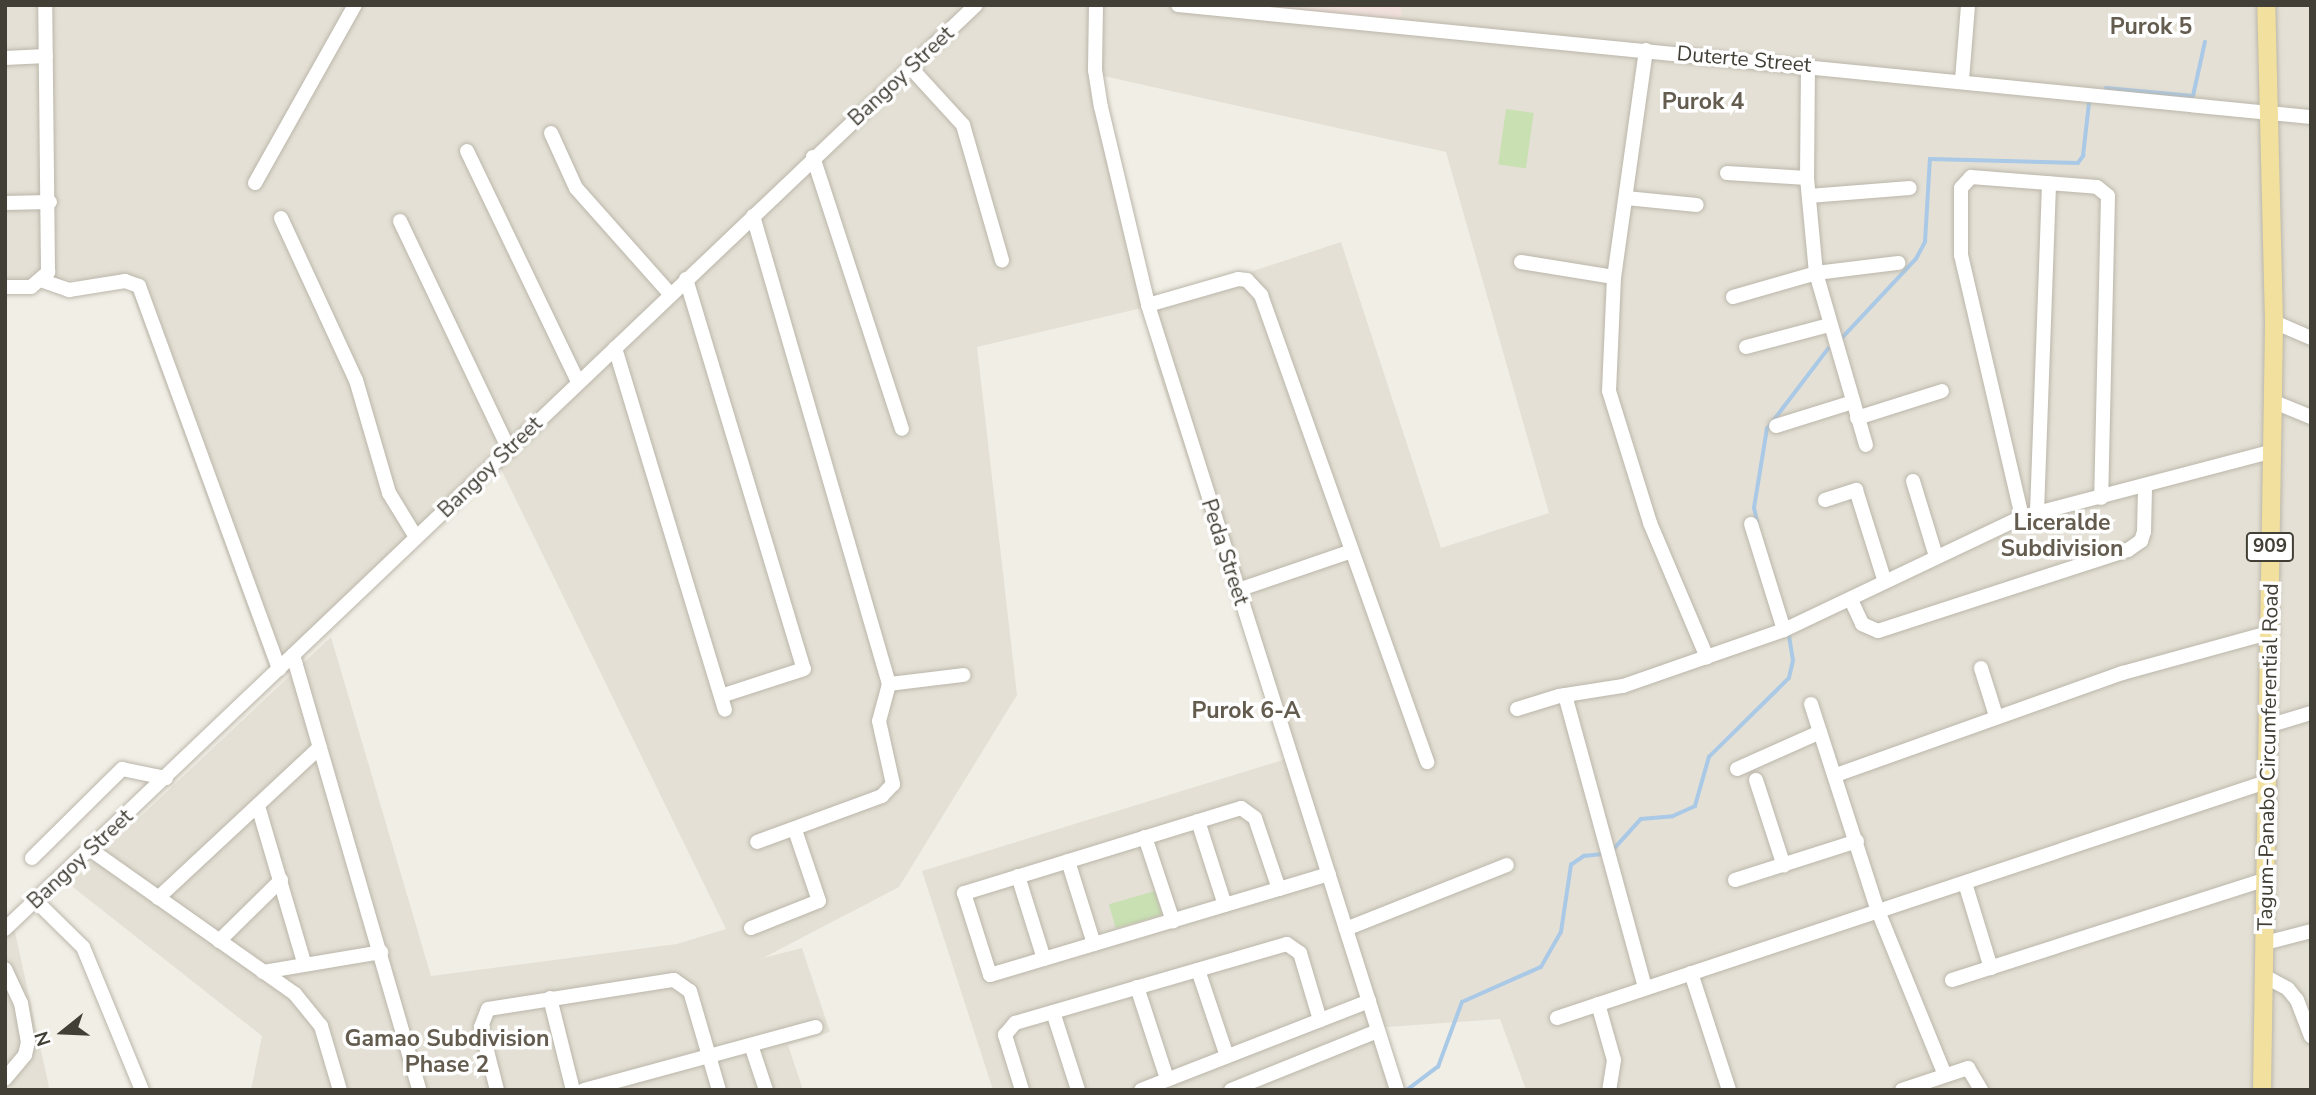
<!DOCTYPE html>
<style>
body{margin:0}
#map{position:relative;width:2316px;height:1095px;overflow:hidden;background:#f1eee6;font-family:"Nunito Sans",sans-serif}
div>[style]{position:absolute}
.residential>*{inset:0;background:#e4e0d5}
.medical>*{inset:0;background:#f0dfdb}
.green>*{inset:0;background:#c9e0b3;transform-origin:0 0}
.stream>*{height:3.5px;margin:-1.75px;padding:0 1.75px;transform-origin:1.75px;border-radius:1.75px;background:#a9c9e6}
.roads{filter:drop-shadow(0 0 2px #bbb6aa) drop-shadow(0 0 2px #bbb6aa)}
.minor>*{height:14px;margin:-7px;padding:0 7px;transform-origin:7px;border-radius:7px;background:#fff}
.major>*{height:18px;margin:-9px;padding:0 9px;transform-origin:9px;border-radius:9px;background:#f1e09e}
span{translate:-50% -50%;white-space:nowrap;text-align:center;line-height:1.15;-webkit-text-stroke:7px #fff;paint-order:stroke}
.shield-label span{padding:2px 5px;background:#fff;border:2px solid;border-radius:5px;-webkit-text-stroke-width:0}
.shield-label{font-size:19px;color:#423f36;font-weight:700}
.street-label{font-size:21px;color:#423f36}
.neighbourhood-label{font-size:23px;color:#645d4f;font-weight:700}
.frame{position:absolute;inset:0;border:7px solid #423f36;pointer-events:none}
.north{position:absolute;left:28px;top:997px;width:70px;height:70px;-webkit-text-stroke:5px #fff;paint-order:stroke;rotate:252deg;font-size:19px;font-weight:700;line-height:28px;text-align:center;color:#423f36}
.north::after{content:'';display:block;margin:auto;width:24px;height:32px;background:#423f36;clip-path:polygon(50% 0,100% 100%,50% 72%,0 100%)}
</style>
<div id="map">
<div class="residential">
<i style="clip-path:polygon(evenodd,5px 5px,2311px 5px,2311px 1090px,1526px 1090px,1500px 1019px,1373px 1028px,1393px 1090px,993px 1090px,922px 871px,1286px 759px,1154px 359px,1146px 307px,977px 347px,1017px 695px,899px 887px,763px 958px,802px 948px,830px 1032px,788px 1045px,803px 1090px,251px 1090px,262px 1036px,69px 884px,331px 637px,431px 976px,677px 944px,726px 929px,495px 457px,270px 672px,128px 283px,44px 278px,5px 282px,5px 5px,1090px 73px,1446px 152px,1549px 513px,1441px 548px,1341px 242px,1147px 306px,1090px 73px)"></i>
<i style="clip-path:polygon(13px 923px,49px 1087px,46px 1090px,5px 1090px,5px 930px)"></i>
</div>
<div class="medical">
<i style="clip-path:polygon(1247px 5px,1402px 5px,1401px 19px,1246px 9px)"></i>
</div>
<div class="green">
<i style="left:1506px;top:109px;width:28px;height:56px;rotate:8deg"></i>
<i style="left:1155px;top:891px;width:25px;height:48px;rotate:74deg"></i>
</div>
<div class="stream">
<i style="left:2106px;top:88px;width:87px;rotate:5.3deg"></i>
<i style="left:2193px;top:96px;width:55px;rotate:-77.5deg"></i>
<i style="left:1842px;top:338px;width:108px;rotate:-46.9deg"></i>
<i style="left:1916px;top:259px;width:19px;rotate:-62deg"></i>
<i style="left:1925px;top:242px;width:83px;rotate:-86.6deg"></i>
<i style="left:1930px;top:159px;width:148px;rotate:1.5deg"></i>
<i style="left:2078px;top:163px;width:9px;rotate:-54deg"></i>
<i style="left:2083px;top:156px;width:53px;rotate:-83.5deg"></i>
<i style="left:1757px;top:522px;width:14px;rotate:-102deg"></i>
<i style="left:1754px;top:508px;width:80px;rotate:-80.7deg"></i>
<i style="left:1767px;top:429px;width:101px;rotate:-52.7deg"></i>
<i style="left:1612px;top:851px;width:43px;rotate:-47.8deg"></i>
<i style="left:1641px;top:819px;width:32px;rotate:-5deg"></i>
<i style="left:1673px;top:816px;width:24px;rotate:-24deg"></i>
<i style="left:1695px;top:806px;width:51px;rotate:-74.1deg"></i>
<i style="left:1709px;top:757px;width:112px;rotate:-44.6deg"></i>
<i style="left:1789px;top:678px;width:17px;rotate:-77deg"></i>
<i style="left:1793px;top:661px;width:26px;rotate:-99deg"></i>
<i style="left:1407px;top:1090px;width:39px;rotate:-37deg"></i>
<i style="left:1438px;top:1067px;width:69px;rotate:-69.7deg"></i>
<i style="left:1462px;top:1002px;width:86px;rotate:-23.9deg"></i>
<i style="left:1541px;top:967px;width:40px;rotate:-60.3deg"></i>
<i style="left:1561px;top:932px;width:68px;rotate:-81.5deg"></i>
<i style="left:1571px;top:865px;width:16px;rotate:-35deg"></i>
<i style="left:1584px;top:856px;width:18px;rotate:-6deg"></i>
</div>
<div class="roads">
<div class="minor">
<i style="left:1096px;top:5px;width:65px;rotate:90.9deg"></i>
<i style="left:1095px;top:70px;width:37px;rotate:81deg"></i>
<i style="left:1101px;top:107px;width:204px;rotate:76.6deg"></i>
<i style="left:1148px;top:305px;width:824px;rotate:72.4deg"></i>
<i style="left:1178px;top:5px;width:1139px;rotate:5.65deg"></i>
<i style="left:1646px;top:50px;width:229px;rotate:98deg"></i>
<i style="left:1614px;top:277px;width:114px;rotate:92.5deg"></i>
<i style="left:1609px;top:391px;width:138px;rotate:72.7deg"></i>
<i style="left:1650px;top:523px;width:146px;rotate:67deg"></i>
<i style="left:5px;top:58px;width:41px;rotate:-2.8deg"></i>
<i style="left:1808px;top:65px;width:113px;rotate:90.5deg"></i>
<i style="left:1807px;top:178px;width:95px;rotate:84.6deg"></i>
<i style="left:1816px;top:273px;width:179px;rotate:73.8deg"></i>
<i style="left:910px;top:67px;width:79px;rotate:47.6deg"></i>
<i style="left:963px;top:125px;width:141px;rotate:73.9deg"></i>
<i style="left:1962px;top:80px;width:75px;rotate:-85.4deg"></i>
<i style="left:551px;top:133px;width:60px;rotate:65.6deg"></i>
<i style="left:576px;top:188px;width:142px;rotate:48.4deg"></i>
<i style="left:467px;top:151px;width:256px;rotate:64.3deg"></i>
<i style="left:813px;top:157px;width:286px;rotate:71.9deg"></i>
<i style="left:1727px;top:173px;width:80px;rotate:3.6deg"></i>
<i style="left:255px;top:183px;width:204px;rotate:-60.7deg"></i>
<i style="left:1809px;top:196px;width:101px;rotate:-4.5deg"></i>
<i style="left:1626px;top:198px;width:71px;rotate:5.6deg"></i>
<i style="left:5px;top:203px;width:45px;rotate:-1.3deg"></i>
<i style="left:753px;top:216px;width:487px;rotate:73.8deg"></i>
<i style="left:889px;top:684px;width:38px;rotate:105deg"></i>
<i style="left:879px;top:721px;width:65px;rotate:77.5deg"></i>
<i style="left:893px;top:784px;width:16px;rotate:133deg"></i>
<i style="left:882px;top:796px;width:133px;rotate:159.8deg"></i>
<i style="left:281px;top:218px;width:179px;rotate:65.2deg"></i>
<i style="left:356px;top:380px;width:118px;rotate:73.7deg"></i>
<i style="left:389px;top:493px;width:52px;rotate:58.5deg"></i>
<i style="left:400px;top:221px;width:254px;rotate:64.5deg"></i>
<i style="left:1521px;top:262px;width:94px;rotate:9.2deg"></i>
<i style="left:686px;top:279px;width:407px;rotate:73.2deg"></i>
<i style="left:804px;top:669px;width:87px;rotate:162deg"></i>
<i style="left:43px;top:281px;width:28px;rotate:19deg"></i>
<i style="left:69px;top:290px;width:57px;rotate:-9.1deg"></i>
<i style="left:125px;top:281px;width:15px;rotate:20deg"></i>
<i style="left:139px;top:286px;width:408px;rotate:69.9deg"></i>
<i style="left:5px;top:287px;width:26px"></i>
<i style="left:31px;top:287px;width:23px;rotate:-41deg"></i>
<i style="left:48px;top:272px;width:267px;rotate:-90.6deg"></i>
<i style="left:1733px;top:297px;width:86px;rotate:-16.1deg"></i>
<i style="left:1816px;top:273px;width:83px;rotate:-7deg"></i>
<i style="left:1148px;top:305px;width:94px;rotate:-16.1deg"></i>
<i style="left:1238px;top:279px;width:9px;rotate:6deg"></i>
<i style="left:1247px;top:280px;width:21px;rotate:47deg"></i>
<i style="left:1261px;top:295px;width:496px;rotate:70.4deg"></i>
<i style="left:2274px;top:322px;width:40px;rotate:23.4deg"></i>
<i style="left:1746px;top:347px;width:86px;rotate:-14.8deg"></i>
<i style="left:615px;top:348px;width:378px;rotate:73.1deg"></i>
<i style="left:2272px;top:401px;width:42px;rotate:22.3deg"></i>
<i style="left:1857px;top:418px;width:89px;rotate:-17.6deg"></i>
<i style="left:1776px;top:426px;width:81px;rotate:-17.3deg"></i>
<i style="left:1913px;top:481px;width:78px;rotate:73deg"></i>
<i style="left:1825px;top:500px;width:33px;rotate:-18deg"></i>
<i style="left:1856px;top:490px;width:96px;rotate:72.5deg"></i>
<i style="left:2037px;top:512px;width:329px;rotate:-87.9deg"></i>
<i style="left:2022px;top:517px;width:269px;rotate:-103.1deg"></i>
<i style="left:1961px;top:255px;width:67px;rotate:-90deg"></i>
<i style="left:1961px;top:188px;width:15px;rotate:-48deg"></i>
<i style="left:1971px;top:177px;width:126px;rotate:4.5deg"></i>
<i style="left:2097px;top:187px;width:14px;rotate:39deg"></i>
<i style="left:2108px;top:196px;width:302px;rotate:91.3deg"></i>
<i style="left:1751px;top:524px;width:111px;rotate:72.7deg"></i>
<i style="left:1238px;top:590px;width:120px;rotate:-18.9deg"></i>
<i style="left:1851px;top:600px;width:26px;rotate:65deg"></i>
<i style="left:1862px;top:624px;width:17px;rotate:24deg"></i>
<i style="left:1878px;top:631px;width:263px;rotate:-18deg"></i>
<i style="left:2128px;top:550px;width:16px;rotate:-35deg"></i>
<i style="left:2141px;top:541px;width:9px;rotate:-72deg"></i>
<i style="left:2144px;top:532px;width:44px;rotate:-88.7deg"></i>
<i style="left:293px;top:655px;width:453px;rotate:73.8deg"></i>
<i style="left:1981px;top:668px;width:50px;rotate:72.6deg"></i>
<i style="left:889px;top:684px;width:75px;rotate:-6.9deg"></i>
<i style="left:1565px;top:695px;width:304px;rotate:74.7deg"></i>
<i style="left:1811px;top:704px;width:218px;rotate:72.1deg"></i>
<i style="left:1878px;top:911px;width:177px;rotate:67.8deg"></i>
<i style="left:1517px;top:709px;width:44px;rotate:-17.2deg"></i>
<i style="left:1559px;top:696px;width:65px;rotate:-8.9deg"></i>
<i style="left:1623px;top:686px;width:170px;rotate:-19.2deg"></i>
<i style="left:1784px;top:630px;width:263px;rotate:-25.4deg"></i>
<i style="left:2022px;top:517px;width:256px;rotate:-14.7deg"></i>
<i style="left:2271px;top:725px;width:42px;rotate:-16.7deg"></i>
<i style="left:1737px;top:769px;width:91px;rotate:-24deg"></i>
<i style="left:1836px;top:775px;width:305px;rotate:-19.6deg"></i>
<i style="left:2123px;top:673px;width:155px;rotate:-15.4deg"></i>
<i style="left:1756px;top:780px;width:90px;rotate:72deg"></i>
<i style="left:258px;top:806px;width:163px;rotate:73.6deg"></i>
<i style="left:1198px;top:821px;width:88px;rotate:72.2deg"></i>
<i style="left:1145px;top:837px;width:89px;rotate:71.6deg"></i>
<i style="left:91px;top:850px;width:250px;rotate:35.2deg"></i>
<i style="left:295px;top:994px;width:41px;rotate:50.9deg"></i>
<i style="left:321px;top:1026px;width:67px;rotate:73.5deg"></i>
<i style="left:32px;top:858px;width:127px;rotate:-44.7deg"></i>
<i style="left:122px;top:769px;width:45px;rotate:11.6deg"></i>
<i style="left:1068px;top:861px;width:87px;rotate:72.6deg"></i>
<i style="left:1018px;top:876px;width:87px;rotate:72.6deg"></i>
<i style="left:1735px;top:880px;width:128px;rotate:-17.7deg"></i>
<i style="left:1965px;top:883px;width:89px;rotate:73deg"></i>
<i style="left:1279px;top:889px;width:75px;rotate:-108.7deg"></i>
<i style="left:1255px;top:818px;width:17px;rotate:-144deg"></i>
<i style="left:1241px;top:808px;width:290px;rotate:162.9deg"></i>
<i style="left:964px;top:893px;width:86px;rotate:72.4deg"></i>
<i style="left:990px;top:975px;width:302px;rotate:-16.6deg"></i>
<i style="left:1279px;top:889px;width:52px;rotate:-16.7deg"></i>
<i style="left:158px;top:898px;width:221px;rotate:-43deg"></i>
<i style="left:35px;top:900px;width:67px;rotate:44.4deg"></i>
<i style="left:83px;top:947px;width:155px;rotate:67.6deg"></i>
<i style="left:751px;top:928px;width:73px;rotate:-21.7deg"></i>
<i style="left:819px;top:901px;width:75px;rotate:-108.7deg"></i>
<i style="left:5px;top:929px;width:1340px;rotate:-43.58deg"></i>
<i style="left:1346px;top:929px;width:173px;rotate:-21.7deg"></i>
<i style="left:219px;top:941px;width:87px;rotate:-44.5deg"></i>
<i style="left:2265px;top:943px;width:48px;rotate:-14.6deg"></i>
<i style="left:5px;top:969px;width:38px;rotate:65deg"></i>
<i style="left:21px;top:1003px;width:40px;rotate:80deg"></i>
<i style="left:28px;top:1042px;width:13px;rotate:103deg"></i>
<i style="left:25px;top:1055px;width:31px;rotate:130deg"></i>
<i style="left:1198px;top:970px;width:91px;rotate:71.4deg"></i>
<i style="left:263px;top:972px;width:120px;rotate:-9.6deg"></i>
<i style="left:1691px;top:973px;width:123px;rotate:72deg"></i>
<i style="left:2264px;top:976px;width:27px;rotate:28deg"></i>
<i style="left:2288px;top:989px;width:14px;rotate:51deg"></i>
<i style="left:2297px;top:1000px;width:39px;rotate:69deg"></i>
<i style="left:1952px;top:980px;width:331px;rotate:-17.8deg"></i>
<i style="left:1137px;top:987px;width:97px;rotate:71.9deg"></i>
<i style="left:550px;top:998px;width:95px;rotate:76deg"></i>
<i style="left:1598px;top:1004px;width:58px;rotate:74.1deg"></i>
<i style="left:1614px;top:1060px;width:30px;rotate:99deg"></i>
<i style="left:1053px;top:1012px;width:82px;rotate:72.2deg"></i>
<i style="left:1557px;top:1018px;width:750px;rotate:-18.41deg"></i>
<i style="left:751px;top:1045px;width:47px;rotate:71.6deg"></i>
<i style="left:497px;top:1090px;width:65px;rotate:-104.3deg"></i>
<i style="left:481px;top:1027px;width:19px;rotate:-69deg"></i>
<i style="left:488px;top:1009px;width:188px;rotate:-8.9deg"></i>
<i style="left:674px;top:980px;width:19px;rotate:35deg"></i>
<i style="left:690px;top:991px;width:103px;rotate:73.7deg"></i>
<i style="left:584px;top:1090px;width:240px;rotate:-15.2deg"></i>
<i style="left:1022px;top:1090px;width:58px;rotate:-107.2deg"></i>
<i style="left:1005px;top:1035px;width:16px;rotate:-50deg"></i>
<i style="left:1015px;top:1023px;width:283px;rotate:-16.2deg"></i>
<i style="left:1287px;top:944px;width:16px;rotate:35deg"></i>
<i style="left:1300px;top:953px;width:70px;rotate:73.4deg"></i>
<i style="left:1141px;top:1090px;width:245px;rotate:-21.3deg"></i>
<i style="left:1231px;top:1090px;width:158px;rotate:-21.9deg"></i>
<i style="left:1902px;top:1090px;width:70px;rotate:-18.4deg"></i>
<i style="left:1968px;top:1068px;width:26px;rotate:59deg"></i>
</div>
<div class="major">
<i style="left:2262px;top:1090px;width:768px;rotate:-89.1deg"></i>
<i style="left:2274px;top:322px;width:317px;rotate:-91.4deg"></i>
</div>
</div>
<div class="shield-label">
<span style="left:2270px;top:547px">909</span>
</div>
<div class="street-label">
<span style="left:1744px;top:59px;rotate:5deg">Duterte Street</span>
<span style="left:901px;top:76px;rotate:-43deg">Bangoy Street</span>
<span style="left:490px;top:467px;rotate:-44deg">Bangoy Street</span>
<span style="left:1225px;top:552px;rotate:72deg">Peda Street</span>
<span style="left:2268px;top:757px;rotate:-89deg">Tagum-Panabo Circumferential Road</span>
<span style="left:80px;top:859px;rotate:-43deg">Bangoy Street</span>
</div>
<div class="neighbourhood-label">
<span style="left:2151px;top:27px">Purok 5</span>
<span style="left:1703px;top:102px">Purok 4</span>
<span style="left:2062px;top:536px">Liceralde<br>Subdivision</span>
<span style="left:1246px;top:711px">Purok 6-A</span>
<span style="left:447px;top:1052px">Gamao Subdivision<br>Phase 2</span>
</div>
<div class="frame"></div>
<div class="north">N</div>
</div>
